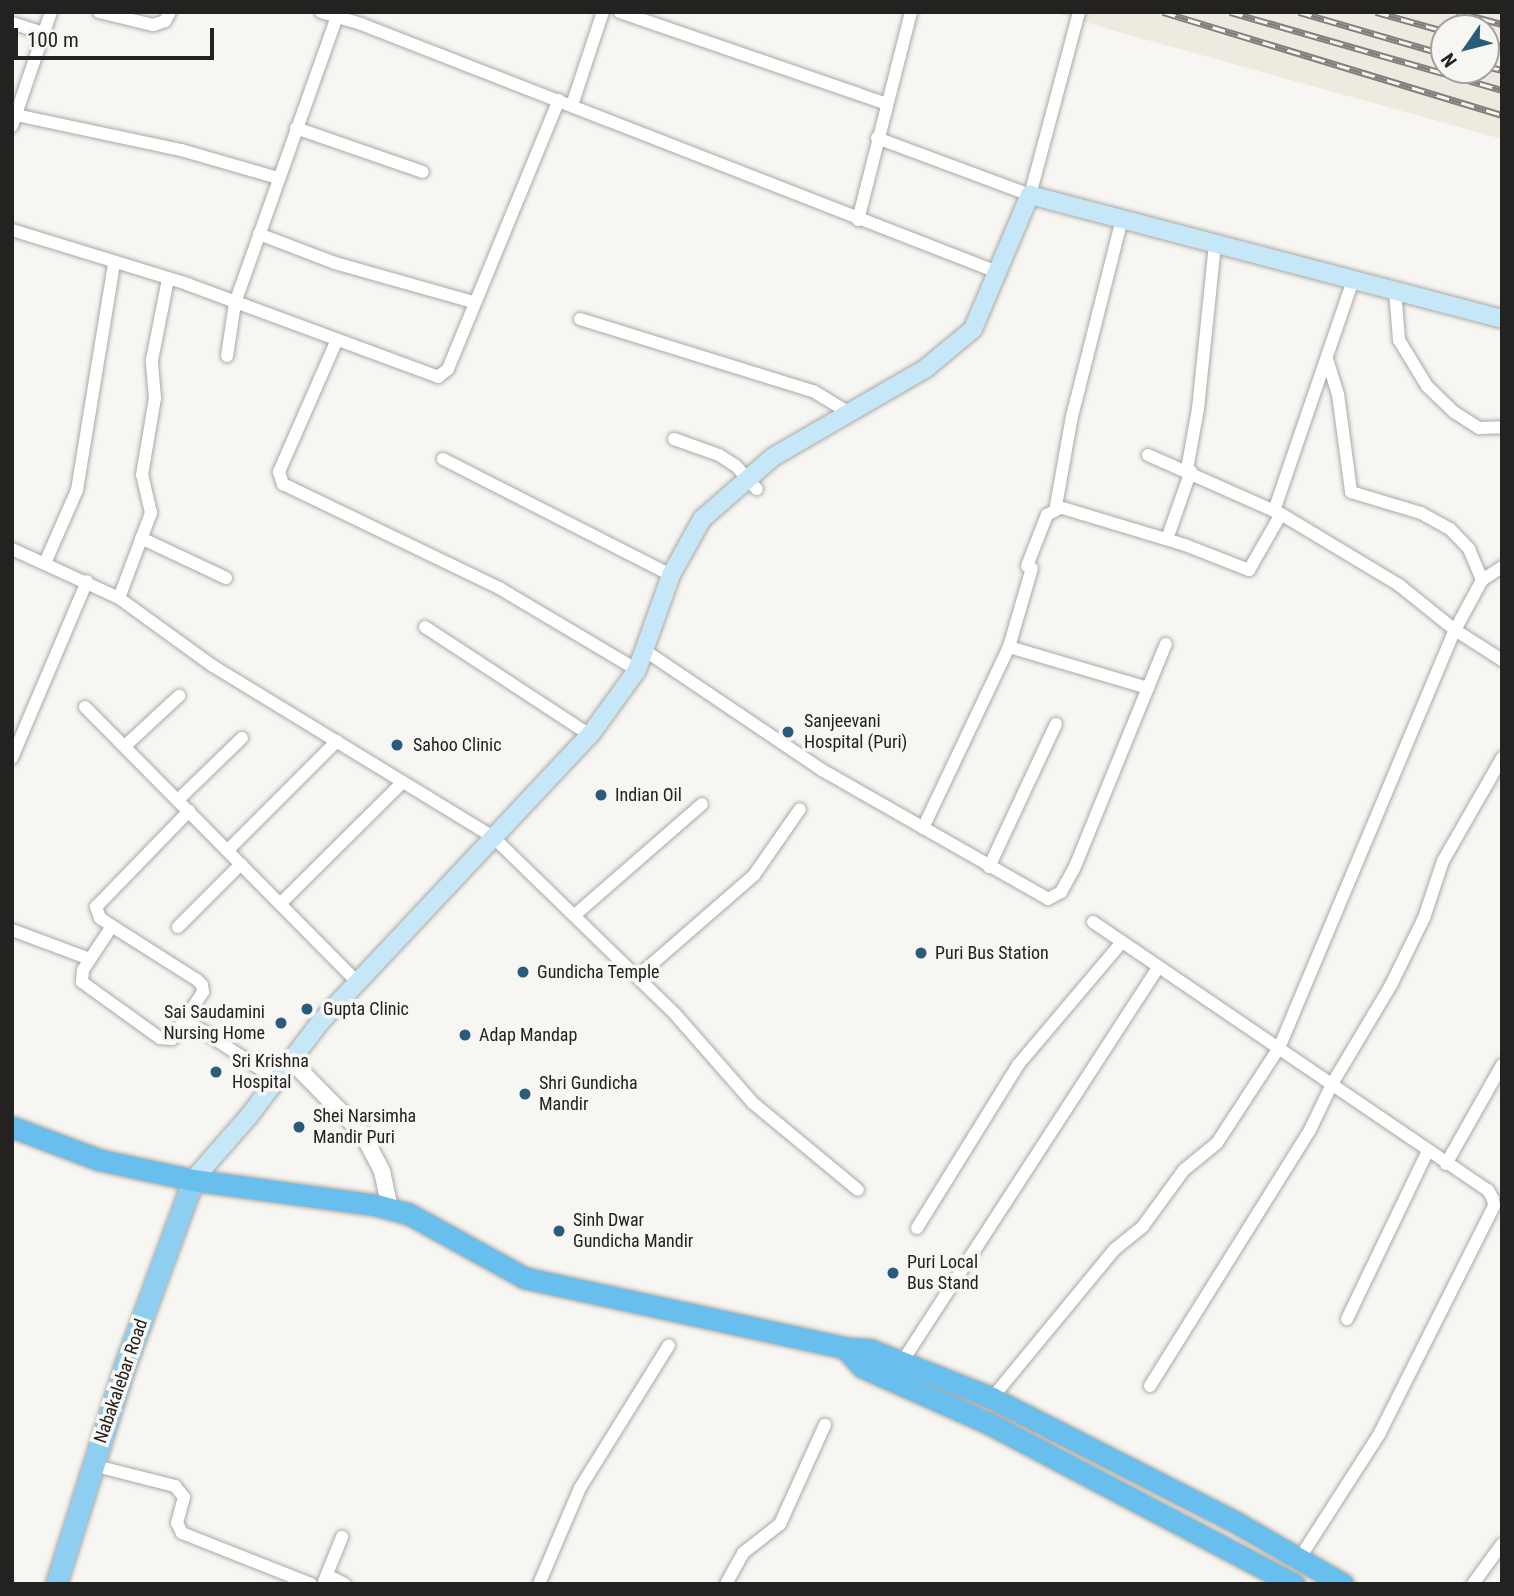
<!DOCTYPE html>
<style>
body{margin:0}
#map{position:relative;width:1514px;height:1596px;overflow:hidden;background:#f7f6f2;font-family:"Roboto Condensed",sans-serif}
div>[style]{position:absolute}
.built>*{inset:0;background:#edebdf}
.roads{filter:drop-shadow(0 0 2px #aaa9a5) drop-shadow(0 0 2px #aaa9a5)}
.minor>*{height:12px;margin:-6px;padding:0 6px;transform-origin:6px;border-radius:6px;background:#fff}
.tertiary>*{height:16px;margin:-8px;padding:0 8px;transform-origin:8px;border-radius:8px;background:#fff}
.secondary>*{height:18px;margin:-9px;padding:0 9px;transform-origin:9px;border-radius:9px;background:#c6e7f8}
.primary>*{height:21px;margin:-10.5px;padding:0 10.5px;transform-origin:10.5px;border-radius:10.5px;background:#8ecef1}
.trunk>*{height:21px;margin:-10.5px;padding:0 10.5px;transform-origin:10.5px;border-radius:10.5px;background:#68beec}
.rail>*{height:7px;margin-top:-3.5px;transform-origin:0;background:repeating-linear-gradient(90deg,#f7f6f2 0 13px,#81807d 0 26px);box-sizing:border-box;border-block:2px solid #81807d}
.dots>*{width:19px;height:19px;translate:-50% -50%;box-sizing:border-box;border:4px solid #f7f6f2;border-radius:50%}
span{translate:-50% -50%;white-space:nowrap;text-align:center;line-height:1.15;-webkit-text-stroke:7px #f7f6f2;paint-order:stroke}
.poi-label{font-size:18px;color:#232221}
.left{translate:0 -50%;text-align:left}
.right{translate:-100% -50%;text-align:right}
.street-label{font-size:18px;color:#232221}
.frame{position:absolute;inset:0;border:14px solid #232221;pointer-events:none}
.north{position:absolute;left:1430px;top:14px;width:70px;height:70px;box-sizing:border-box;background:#f7f6f2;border:2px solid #a2a19e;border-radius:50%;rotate:235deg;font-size:19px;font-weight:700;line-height:28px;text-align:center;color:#232221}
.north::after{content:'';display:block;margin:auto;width:24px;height:32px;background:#295c79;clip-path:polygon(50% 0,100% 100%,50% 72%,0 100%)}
.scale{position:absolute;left:14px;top:28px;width:200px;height:32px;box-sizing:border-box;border:4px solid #232221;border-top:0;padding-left:9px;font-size:21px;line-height:24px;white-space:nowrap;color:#232221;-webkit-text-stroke:5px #f7f6f2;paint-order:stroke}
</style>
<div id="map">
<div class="built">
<i style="clip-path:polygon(evenodd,1052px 12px,1502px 12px,1502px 139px,1115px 31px,1052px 12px,1444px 28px,1486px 28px,1486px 70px,1444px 70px,1444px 28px)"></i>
</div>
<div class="roads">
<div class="minor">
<i style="left:99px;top:12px;width:56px;rotate:13.5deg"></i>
<i style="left:153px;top:25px;width:13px;rotate:-18deg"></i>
<i style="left:165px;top:21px;width:10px;rotate:-61deg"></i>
<i style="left:321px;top:12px;width:42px;rotate:16.7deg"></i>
<i style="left:361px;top:24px;width:683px;rotate:21.3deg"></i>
<i style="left:620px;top:12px;width:282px;rotate:19deg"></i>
<i style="left:12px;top:23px;width:35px;rotate:18deg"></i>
<i style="left:572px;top:105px;width:98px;rotate:-71.6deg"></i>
<i style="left:16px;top:115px;width:169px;rotate:12deg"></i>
<i style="left:181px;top:150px;width:101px;rotate:16.1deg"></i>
<i style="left:12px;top:126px;width:120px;rotate:-71.1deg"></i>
<i style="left:296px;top:128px;width:134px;rotate:19.1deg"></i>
<i style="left:877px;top:138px;width:163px;rotate:20.4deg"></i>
<i style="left:1030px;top:195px;width:189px;rotate:-75deg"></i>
<i style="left:1122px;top:219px;width:203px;rotate:104.2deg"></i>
<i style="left:1072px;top:416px;width:91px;rotate:100.1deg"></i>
<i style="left:1056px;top:506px;width:135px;rotate:16.8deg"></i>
<i style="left:1185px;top:545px;width:69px;rotate:21.3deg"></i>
<i style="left:1249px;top:570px;width:64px;rotate:-60.3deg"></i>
<i style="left:858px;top:220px;width:215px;rotate:-75.7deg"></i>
<i style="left:12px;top:230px;width:183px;rotate:17.1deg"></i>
<i style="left:187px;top:284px;width:268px;rotate:20.3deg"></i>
<i style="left:438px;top:377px;width:13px;rotate:-39deg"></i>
<i style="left:448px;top:369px;width:291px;rotate:-67.6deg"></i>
<i style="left:259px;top:234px;width:81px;rotate:20.9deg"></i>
<i style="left:335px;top:263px;width:143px;rotate:15.8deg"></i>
<i style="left:1395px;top:291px;width:49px;rotate:85.3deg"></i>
<i style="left:1399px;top:340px;width:54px;rotate:58.7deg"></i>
<i style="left:1427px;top:386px;width:37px;rotate:44deg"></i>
<i style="left:1454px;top:412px;width:30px;rotate:33deg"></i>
<i style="left:1479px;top:428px;width:23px;rotate:-2deg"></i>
<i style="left:580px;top:319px;width:244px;rotate:17.2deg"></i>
<i style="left:813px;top:391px;width:39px;rotate:31deg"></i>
<i style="left:336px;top:342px;width:142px;rotate:113.7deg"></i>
<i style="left:279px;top:472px;width:13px;rotate:72deg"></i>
<i style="left:283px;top:484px;width:240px;rotate:25.7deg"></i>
<i style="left:499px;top:588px;width:161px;rotate:30.7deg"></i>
<i style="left:227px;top:356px;width:54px;rotate:-81.4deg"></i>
<i style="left:235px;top:303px;width:304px;rotate:-70.4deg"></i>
<i style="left:1328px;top:362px;width:34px;rotate:73deg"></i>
<i style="left:1338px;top:394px;width:99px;rotate:82.4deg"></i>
<i style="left:1351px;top:492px;width:73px;rotate:16.7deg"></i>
<i style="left:1421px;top:513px;width:33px;rotate:29deg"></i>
<i style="left:1450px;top:529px;width:28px;rotate:46deg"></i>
<i style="left:1469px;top:549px;width:34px;rotate:67deg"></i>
<i style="left:674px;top:439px;width:48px;rotate:19.6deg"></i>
<i style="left:719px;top:455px;width:20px;rotate:33deg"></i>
<i style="left:736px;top:466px;width:31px;rotate:48deg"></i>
<i style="left:1148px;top:455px;width:145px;rotate:23.9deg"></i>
<i style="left:1281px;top:514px;width:138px;rotate:31deg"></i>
<i style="left:1399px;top:585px;width:72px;rotate:38.8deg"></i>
<i style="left:1455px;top:630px;width:56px;rotate:32.6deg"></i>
<i style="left:443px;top:459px;width:256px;rotate:27deg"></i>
<i style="left:1187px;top:469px;width:61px;rotate:-79.6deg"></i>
<i style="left:1198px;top:409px;width:166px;rotate:-84.1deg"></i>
<i style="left:1274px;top:511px;width:244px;rotate:-71.1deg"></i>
<i style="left:141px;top:538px;width:94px;rotate:25.2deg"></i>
<i style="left:1167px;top:539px;width:72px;rotate:-70.6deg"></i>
<i style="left:12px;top:549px;width:118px;rotate:24.6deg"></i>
<i style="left:119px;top:598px;width:116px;rotate:35.9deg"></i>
<i style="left:213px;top:666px;width:327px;rotate:31.4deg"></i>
<i style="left:492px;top:836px;width:255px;rotate:44.2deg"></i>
<i style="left:675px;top:1014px;width:118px;rotate:48.8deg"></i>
<i style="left:753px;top:1103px;width:136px;rotate:39.6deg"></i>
<i style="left:45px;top:563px;width:80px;rotate:-66.3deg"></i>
<i style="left:77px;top:490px;width:228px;rotate:-80.7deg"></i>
<i style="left:1027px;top:566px;width:55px;rotate:-68.6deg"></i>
<i style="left:1047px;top:515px;width:13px;rotate:-29deg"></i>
<i style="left:119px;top:598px;width:91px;rotate:-69.4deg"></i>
<i style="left:151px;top:513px;width:39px;rotate:-103deg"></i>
<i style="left:142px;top:475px;width:78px;rotate:-80.4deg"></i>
<i style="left:155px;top:398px;width:38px;rotate:-95deg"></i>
<i style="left:152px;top:360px;width:83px;rotate:-78.8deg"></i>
<i style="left:425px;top:627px;width:197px;rotate:33.2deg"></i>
<i style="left:1009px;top:647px;width:82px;rotate:-73.8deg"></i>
<i style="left:644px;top:650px;width:215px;rotate:34deg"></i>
<i style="left:822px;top:770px;width:260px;rotate:29.7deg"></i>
<i style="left:1048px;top:899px;width:15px;rotate:-28deg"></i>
<i style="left:1061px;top:892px;width:26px;rotate:-61deg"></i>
<i style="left:1074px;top:869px;width:243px;rotate:-67.8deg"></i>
<i style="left:85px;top:707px;width:387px;rotate:45.3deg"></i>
<i style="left:125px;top:746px;width:74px;rotate:-42.8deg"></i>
<i style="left:12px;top:758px;width:192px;rotate:-67deg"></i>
<i style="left:178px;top:800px;width:89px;rotate:-44.1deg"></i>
<i style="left:923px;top:828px;width:200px;rotate:-64.6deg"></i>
<i style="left:1009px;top:647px;width:145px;rotate:16.4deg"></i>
<i style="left:228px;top:850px;width:154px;rotate:-45deg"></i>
<i style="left:989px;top:867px;width:158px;rotate:-64.9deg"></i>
<i style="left:280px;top:904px;width:173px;rotate:-44.8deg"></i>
<i style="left:576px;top:914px;width:167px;rotate:-41.1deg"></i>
<i style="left:1093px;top:922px;width:477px;rotate:34.2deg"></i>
<i style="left:1488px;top:1190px;width:10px;rotate:61deg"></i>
<i style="left:1493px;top:1199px;width:7px;rotate:82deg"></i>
<i style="left:1494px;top:1206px;width:254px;rotate:116.7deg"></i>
<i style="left:1380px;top:1433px;width:150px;rotate:122.7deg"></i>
<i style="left:112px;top:926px;width:53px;rotate:123.4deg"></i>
<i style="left:83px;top:970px;width:12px;rotate:95deg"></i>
<i style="left:82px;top:982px;width:96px;rotate:35.7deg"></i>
<i style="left:160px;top:1038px;width:12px;rotate:5deg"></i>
<i style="left:172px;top:1039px;width:56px;rotate:-56.6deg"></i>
<i style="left:203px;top:992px;width:7px;rotate:-98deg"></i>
<i style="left:202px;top:985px;width:7px;rotate:-135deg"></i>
<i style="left:197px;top:980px;width:101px;rotate:-147.6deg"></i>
<i style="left:112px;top:926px;width:14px;rotate:-146deg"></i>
<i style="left:100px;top:918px;width:12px;rotate:-110deg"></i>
<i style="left:96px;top:907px;width:134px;rotate:-45.9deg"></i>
<i style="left:178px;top:927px;width:89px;rotate:-45deg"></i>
<i style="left:12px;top:930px;width:83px;rotate:20.4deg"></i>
<i style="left:638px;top:976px;width:154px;rotate:-41deg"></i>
<i style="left:754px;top:875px;width:80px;rotate:-55.1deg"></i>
<i style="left:186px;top:1020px;width:109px;rotate:33.4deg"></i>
<i style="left:1446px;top:1164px;width:114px;rotate:-60.5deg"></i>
<i style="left:917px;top:1228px;width:192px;rotate:-58.2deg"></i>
<i style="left:1018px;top:1065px;width:160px;rotate:-49.8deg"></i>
<i style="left:1347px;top:1319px;width:187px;rotate:-64.3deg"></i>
<i style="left:902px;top:1362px;width:470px;rotate:-57deg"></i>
<i style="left:1150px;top:1386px;width:302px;rotate:-58deg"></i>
<i style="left:1310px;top:1130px;width:51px;rotate:-64.4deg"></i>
<i style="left:1332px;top:1084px;width:115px;rotate:-59.2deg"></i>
<i style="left:1391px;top:985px;width:75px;rotate:-63.8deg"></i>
<i style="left:1424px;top:918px;width:60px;rotate:-71.6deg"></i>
<i style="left:1443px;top:861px;width:119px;rotate:-60.2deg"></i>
<i style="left:992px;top:1398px;width:193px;rotate:-50.5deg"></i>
<i style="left:1115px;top:1249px;width:36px;rotate:-39deg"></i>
<i style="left:1143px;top:1226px;width:69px;rotate:-53.8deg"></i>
<i style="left:1184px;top:1170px;width:43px;rotate:-39.3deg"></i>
<i style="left:1217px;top:1143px;width:113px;rotate:-56.9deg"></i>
<i style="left:1279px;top:1048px;width:454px;rotate:-67.2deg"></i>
<i style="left:1455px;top:630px;width:57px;rotate:-61.6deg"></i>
<i style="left:1482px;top:580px;width:24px;rotate:-33deg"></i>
<i style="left:92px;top:1465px;width:86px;rotate:14.2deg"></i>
<i style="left:175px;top:1486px;width:14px;rotate:51deg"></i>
<i style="left:184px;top:1497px;width:27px;rotate:105deg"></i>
<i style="left:177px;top:1523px;width:11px;rotate:63deg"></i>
<i style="left:182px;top:1533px;width:139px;rotate:21.6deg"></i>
<i style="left:327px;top:1575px;width:20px;rotate:27deg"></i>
<i style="left:323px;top:1584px;width:51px;rotate:-68deg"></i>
<i style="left:539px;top:1584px;width:104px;rotate:-66.9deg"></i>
<i style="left:580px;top:1488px;width:168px;rotate:-58.1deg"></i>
<i style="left:726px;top:1584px;width:35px;rotate:-61deg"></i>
<i style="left:743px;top:1553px;width:47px;rotate:-38.1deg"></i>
<i style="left:780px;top:1524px;width:109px;rotate:-65.6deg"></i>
<i style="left:1473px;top:1584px;width:49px;rotate:-54.1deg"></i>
</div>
<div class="tertiary">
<i style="left:291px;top:1061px;width:101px;rotate:45.4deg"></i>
<i style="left:362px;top:1133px;width:43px;rotate:62.2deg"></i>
<i style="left:382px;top:1171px;width:38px;rotate:78deg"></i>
</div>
<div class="secondary">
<i style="left:193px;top:1180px;width:85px;rotate:-48.8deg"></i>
<i style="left:249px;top:1116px;width:121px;rotate:-52.8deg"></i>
<i style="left:322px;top:1020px;width:391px;rotate:-46.8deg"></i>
<i style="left:590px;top:735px;width:80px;rotate:-54.1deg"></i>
<i style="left:637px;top:670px;width:101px;rotate:-70.3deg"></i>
<i style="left:671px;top:575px;width:64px;rotate:-61deg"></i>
<i style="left:702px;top:519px;width:94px;rotate:-41.1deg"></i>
<i style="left:773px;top:457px;width:176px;rotate:-30.1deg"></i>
<i style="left:925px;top:369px;width:62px;rotate:-39.8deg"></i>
<i style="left:973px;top:329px;width:146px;rotate:-67deg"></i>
<i style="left:1030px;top:195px;width:488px;rotate:14.7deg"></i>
</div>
<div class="primary">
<i style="left:56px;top:1584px;width:230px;rotate:-72.5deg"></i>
<i style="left:125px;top:1365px;width:197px;rotate:-69.8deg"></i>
</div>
<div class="trunk">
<i style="left:12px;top:1127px;width:94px;rotate:20.6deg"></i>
<i style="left:100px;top:1160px;width:95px;rotate:12.1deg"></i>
<i style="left:193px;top:1180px;width:185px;rotate:7.8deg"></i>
<i style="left:376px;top:1205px;width:34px;rotate:15deg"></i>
<i style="left:409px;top:1214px;width:132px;rotate:28.9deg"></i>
<i style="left:525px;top:1278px;width:328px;rotate:12.3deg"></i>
<i style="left:845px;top:1348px;width:26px;rotate:4deg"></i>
<i style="left:871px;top:1350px;width:130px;rotate:21.6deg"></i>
<i style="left:992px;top:1398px;width:275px;rotate:27deg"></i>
<i style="left:1237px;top:1523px;width:122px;rotate:29.9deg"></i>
<i style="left:845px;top:1348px;width:25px;rotate:48deg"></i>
<i style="left:862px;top:1367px;width:140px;rotate:24deg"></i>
<i style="left:990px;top:1424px;width:344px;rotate:27.8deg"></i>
</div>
</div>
<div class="rail">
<i style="left:1163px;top:12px;width:354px;rotate:16.9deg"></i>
<i style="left:1230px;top:12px;width:283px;rotate:16deg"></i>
<i style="left:1299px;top:12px;width:151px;rotate:16.2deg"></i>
<i style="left:1376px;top:12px;width:71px;rotate:15.6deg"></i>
<i style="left:1457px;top:12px;width:47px;rotate:14.9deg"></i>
<i style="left:1486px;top:42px;width:16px;rotate:14deg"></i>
<i style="left:1486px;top:66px;width:16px;rotate:14deg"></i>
</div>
<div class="dots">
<i style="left:788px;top:732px;background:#295c79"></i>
<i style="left:397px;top:745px;background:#295c79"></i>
<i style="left:601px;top:795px;background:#295c79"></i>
<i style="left:921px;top:953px;background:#295c79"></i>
<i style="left:523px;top:972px;background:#295c79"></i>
<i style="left:307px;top:1009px;background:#295c79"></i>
<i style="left:281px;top:1023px;background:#295c79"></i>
<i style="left:465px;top:1035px;background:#295c79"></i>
<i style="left:216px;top:1072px;background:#295c79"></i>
<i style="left:525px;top:1094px;background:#295c79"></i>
<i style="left:299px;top:1127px;background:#295c79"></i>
<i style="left:559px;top:1231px;background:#295c79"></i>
<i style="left:893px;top:1273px;background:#295c79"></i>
</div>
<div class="poi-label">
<span class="left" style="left:804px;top:732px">Sanjeevani<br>Hospital (Puri)</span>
<span class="left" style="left:413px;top:745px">Sahoo Clinic</span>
<span class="left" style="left:615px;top:795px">Indian Oil</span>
<span class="left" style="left:935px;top:953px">Puri Bus Station</span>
<span class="left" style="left:537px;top:972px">Gundicha Temple</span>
<span class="left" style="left:323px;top:1009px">Gupta Clinic</span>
<span class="right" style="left:265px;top:1023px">Sai Saudamini<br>Nursing Home</span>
<span class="left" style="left:479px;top:1035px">Adap Mandap</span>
<span class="left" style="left:232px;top:1072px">Sri Krishna<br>Hospital</span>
<span class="left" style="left:539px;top:1094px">Shri Gundicha<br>Mandir</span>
<span class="left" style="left:313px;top:1127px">Shei Narsimha<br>Mandir Puri</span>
<span class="left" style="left:573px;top:1231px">Sinh Dwar<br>Gundicha Mandir</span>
<span class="left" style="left:907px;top:1273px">Puri Local<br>Bus Stand</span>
</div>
<div class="street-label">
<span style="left:121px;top:1381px;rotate:-71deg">Nabakalebar Road</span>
</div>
<div class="frame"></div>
<div class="north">N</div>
<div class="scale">100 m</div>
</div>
